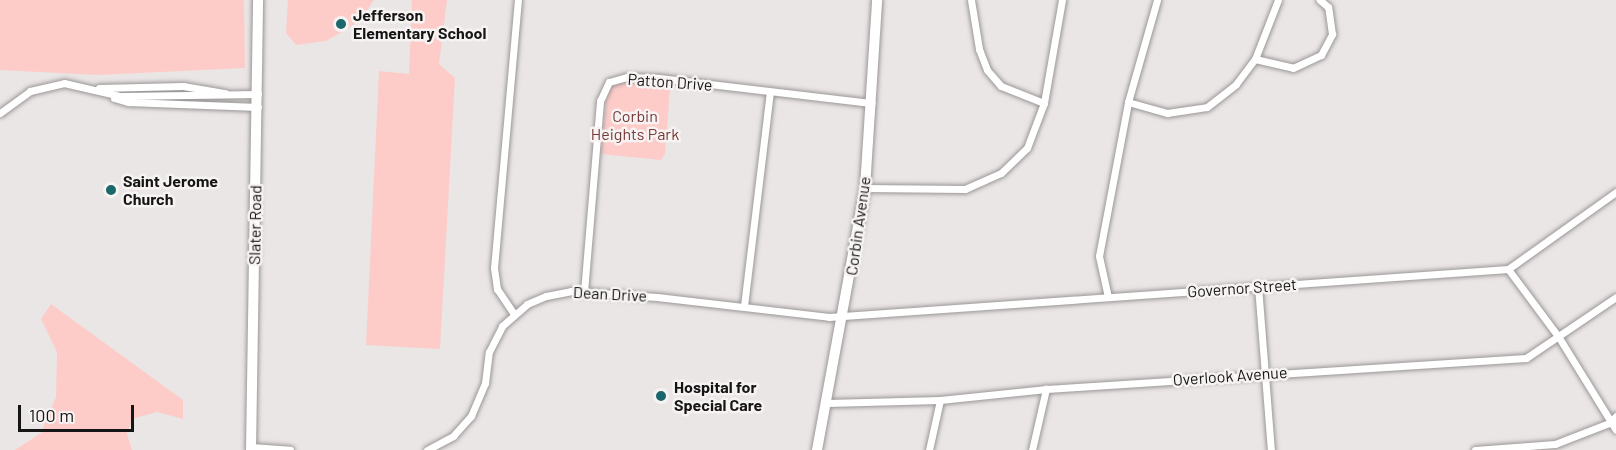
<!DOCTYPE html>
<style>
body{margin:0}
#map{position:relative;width:1616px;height:450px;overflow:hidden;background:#eae6e5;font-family:Barlow,sans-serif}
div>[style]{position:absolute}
.green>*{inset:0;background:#fdccc9}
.roads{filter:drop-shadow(0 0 2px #9b9797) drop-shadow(0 0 2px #9b9797)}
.street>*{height:7px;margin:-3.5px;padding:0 3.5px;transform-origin:3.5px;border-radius:3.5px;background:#fff}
.secondary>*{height:10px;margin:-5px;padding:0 5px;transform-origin:5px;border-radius:5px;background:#fff}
.dots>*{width:16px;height:16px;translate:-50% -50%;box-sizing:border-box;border:3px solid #f7f3f3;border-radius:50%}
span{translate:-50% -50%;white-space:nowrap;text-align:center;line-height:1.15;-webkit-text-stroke:5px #f7f3f3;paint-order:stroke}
.poi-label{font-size:16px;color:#161515;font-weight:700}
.left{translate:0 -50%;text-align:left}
.street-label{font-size:16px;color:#161515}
.park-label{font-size:16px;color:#773938}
.scale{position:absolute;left:18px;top:405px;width:116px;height:27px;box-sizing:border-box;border:3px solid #161515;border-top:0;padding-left:8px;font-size:18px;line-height:21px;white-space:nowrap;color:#161515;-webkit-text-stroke:4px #f7f3f3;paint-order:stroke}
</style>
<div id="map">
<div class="green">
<i style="clip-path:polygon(0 0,244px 0,245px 68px,98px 75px,0 70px)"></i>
<i style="clip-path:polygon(288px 0,374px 0,360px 20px,345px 30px,326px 41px,296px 45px,286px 33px)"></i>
<i style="clip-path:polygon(412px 0,447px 0,439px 64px,455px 78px,440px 349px,366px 345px,379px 71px,409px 74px)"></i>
<i style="clip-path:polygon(625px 81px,670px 88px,665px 154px,661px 160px,601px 154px,607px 92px,611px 86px)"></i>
<i style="clip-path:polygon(51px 304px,183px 400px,183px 419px,157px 412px,132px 419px,127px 434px,132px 450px,15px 450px,41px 433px,56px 397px,57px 352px,41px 319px)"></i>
</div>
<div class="roads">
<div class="street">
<i style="left:971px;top:0;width:50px;rotate:80.7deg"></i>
<i style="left:979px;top:49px;width:22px;rotate:69deg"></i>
<i style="left:987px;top:70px;width:21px;rotate:49deg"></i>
<i style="left:1001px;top:86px;width:46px;rotate:21.6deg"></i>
<i style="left:1255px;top:59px;width:39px;rotate:13deg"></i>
<i style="left:1293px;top:68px;width:31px;rotate:-25deg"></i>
<i style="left:1321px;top:55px;width:24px;rotate:-62deg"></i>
<i style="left:1332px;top:34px;width:27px;rotate:-98deg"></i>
<i style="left:1328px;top:7px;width:11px;rotate:-139deg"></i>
<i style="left:99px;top:88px;width:84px;rotate:-1.4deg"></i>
<i style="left:183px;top:86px;width:43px;rotate:9.5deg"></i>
<i style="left:114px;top:98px;width:15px;rotate:16deg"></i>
<i style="left:128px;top:102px;width:130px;rotate:2.2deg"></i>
<i style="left:1128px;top:102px;width:41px;rotate:15.8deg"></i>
<i style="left:1167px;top:113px;width:40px;rotate:-8.5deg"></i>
<i style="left:1207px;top:107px;width:37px;rotate:-38deg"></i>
<i style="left:1236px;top:84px;width:31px;rotate:-53deg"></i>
<i style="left:1255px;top:59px;width:63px;rotate:-68.7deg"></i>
<i style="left:0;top:113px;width:37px;rotate:-36deg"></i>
<i style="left:30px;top:91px;width:35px;rotate:-13deg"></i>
<i style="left:64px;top:83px;width:57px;rotate:13.1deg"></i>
<i style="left:120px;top:96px;width:138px;rotate:-0.8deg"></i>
<i style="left:865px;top:188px;width:100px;rotate:0.6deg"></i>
<i style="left:965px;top:189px;width:39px;rotate:-24deg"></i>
<i style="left:1001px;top:173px;width:36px;rotate:-44deg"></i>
<i style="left:1027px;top:148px;width:48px;rotate:-69.3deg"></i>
<i style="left:1044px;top:103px;width:105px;rotate:-80.1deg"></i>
<i style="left:1508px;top:269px;width:84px;rotate:53.3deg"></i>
<i style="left:1558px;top:336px;width:110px;rotate:58.3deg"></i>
<i style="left:1258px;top:286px;width:165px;rotate:85.5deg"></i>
<i style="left:584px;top:292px;width:192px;rotate:-85.2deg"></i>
<i style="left:600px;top:101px;width:21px;rotate:-65deg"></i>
<i style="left:609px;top:82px;width:19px;rotate:-16deg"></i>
<i style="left:627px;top:77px;width:31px;rotate:2deg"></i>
<i style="left:658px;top:78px;width:215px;rotate:6.7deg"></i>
<i style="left:1108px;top:297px;width:42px;rotate:-102.4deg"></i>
<i style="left:1099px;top:256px;width:157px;rotate:-79.3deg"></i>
<i style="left:1128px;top:102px;width:106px;rotate:-74.1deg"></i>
<i style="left:744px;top:306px;width:216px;rotate:-83.1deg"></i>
<i style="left:514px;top:314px;width:30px;rotate:-124deg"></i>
<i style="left:497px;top:289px;width:21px;rotate:-98deg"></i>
<i style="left:494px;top:268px;width:269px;rotate:-84.9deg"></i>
<i style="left:827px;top:403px;width:113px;rotate:-1.5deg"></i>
<i style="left:940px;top:400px;width:107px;rotate:-5.9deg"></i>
<i style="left:1046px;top:389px;width:481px;rotate:-3.7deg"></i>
<i style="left:1526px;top:358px;width:109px;rotate:-34.1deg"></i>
<i style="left:251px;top:447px;width:39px;rotate:4deg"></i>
<i style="left:427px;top:450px;width:30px;rotate:-28deg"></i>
<i style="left:453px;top:436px;width:27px;rotate:-48deg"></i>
<i style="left:471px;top:416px;width:36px;rotate:-67deg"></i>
<i style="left:485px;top:383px;width:31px;rotate:-83deg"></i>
<i style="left:489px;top:352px;width:29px;rotate:-63deg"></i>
<i style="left:502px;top:326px;width:33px;rotate:-41deg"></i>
<i style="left:527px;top:304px;width:21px;rotate:-23deg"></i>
<i style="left:546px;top:296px;width:25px;rotate:-11deg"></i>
<i style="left:571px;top:291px;width:86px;rotate:4deg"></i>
<i style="left:657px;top:297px;width:173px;rotate:6.6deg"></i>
<i style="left:829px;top:317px;width:681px;rotate:-4.04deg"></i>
<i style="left:1508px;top:269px;width:133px;rotate:-35.5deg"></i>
<i style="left:929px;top:450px;width:51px;rotate:-77.6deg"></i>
<i style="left:1032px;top:450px;width:63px;rotate:-77.1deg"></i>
<i style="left:1475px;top:450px;width:80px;rotate:-4.3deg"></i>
<i style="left:1555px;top:444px;width:58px;rotate:-21.3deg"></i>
<i style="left:1609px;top:423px;width:10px;rotate:-45deg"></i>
</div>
<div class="secondary">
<i style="left:251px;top:450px;width:450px;rotate:-89.1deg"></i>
<i style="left:817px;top:450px;width:266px;rotate:-79.6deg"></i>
<i style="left:865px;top:188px;width:188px;rotate:-86.3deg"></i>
</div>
</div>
<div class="dots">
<i style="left:341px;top:24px;background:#1a686b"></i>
<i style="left:111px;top:190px;background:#1a686b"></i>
<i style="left:661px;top:396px;background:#1a686b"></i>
</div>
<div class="poi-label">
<span class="left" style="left:353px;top:24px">Jefferson<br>Elementary School</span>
<span class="left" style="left:123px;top:190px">Saint Jerome<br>Church</span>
<span class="left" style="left:674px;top:396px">Hospital for<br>Special Care</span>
</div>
<div class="street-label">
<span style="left:670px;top:82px;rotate:4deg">Patton Drive</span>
<span style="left:255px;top:225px;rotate:-89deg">Slater Road</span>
<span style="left:858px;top:226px;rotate:-82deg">Corbin Avenue</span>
<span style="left:1242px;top:288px;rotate:-4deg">Governor Street</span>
<span style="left:610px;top:294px;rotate:3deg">Dean Drive</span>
<span style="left:1230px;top:376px;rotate:-4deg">Overlook Avenue</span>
</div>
<div class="park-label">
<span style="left:635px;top:125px">Corbin<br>Heights Park</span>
</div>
<div class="scale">100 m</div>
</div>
